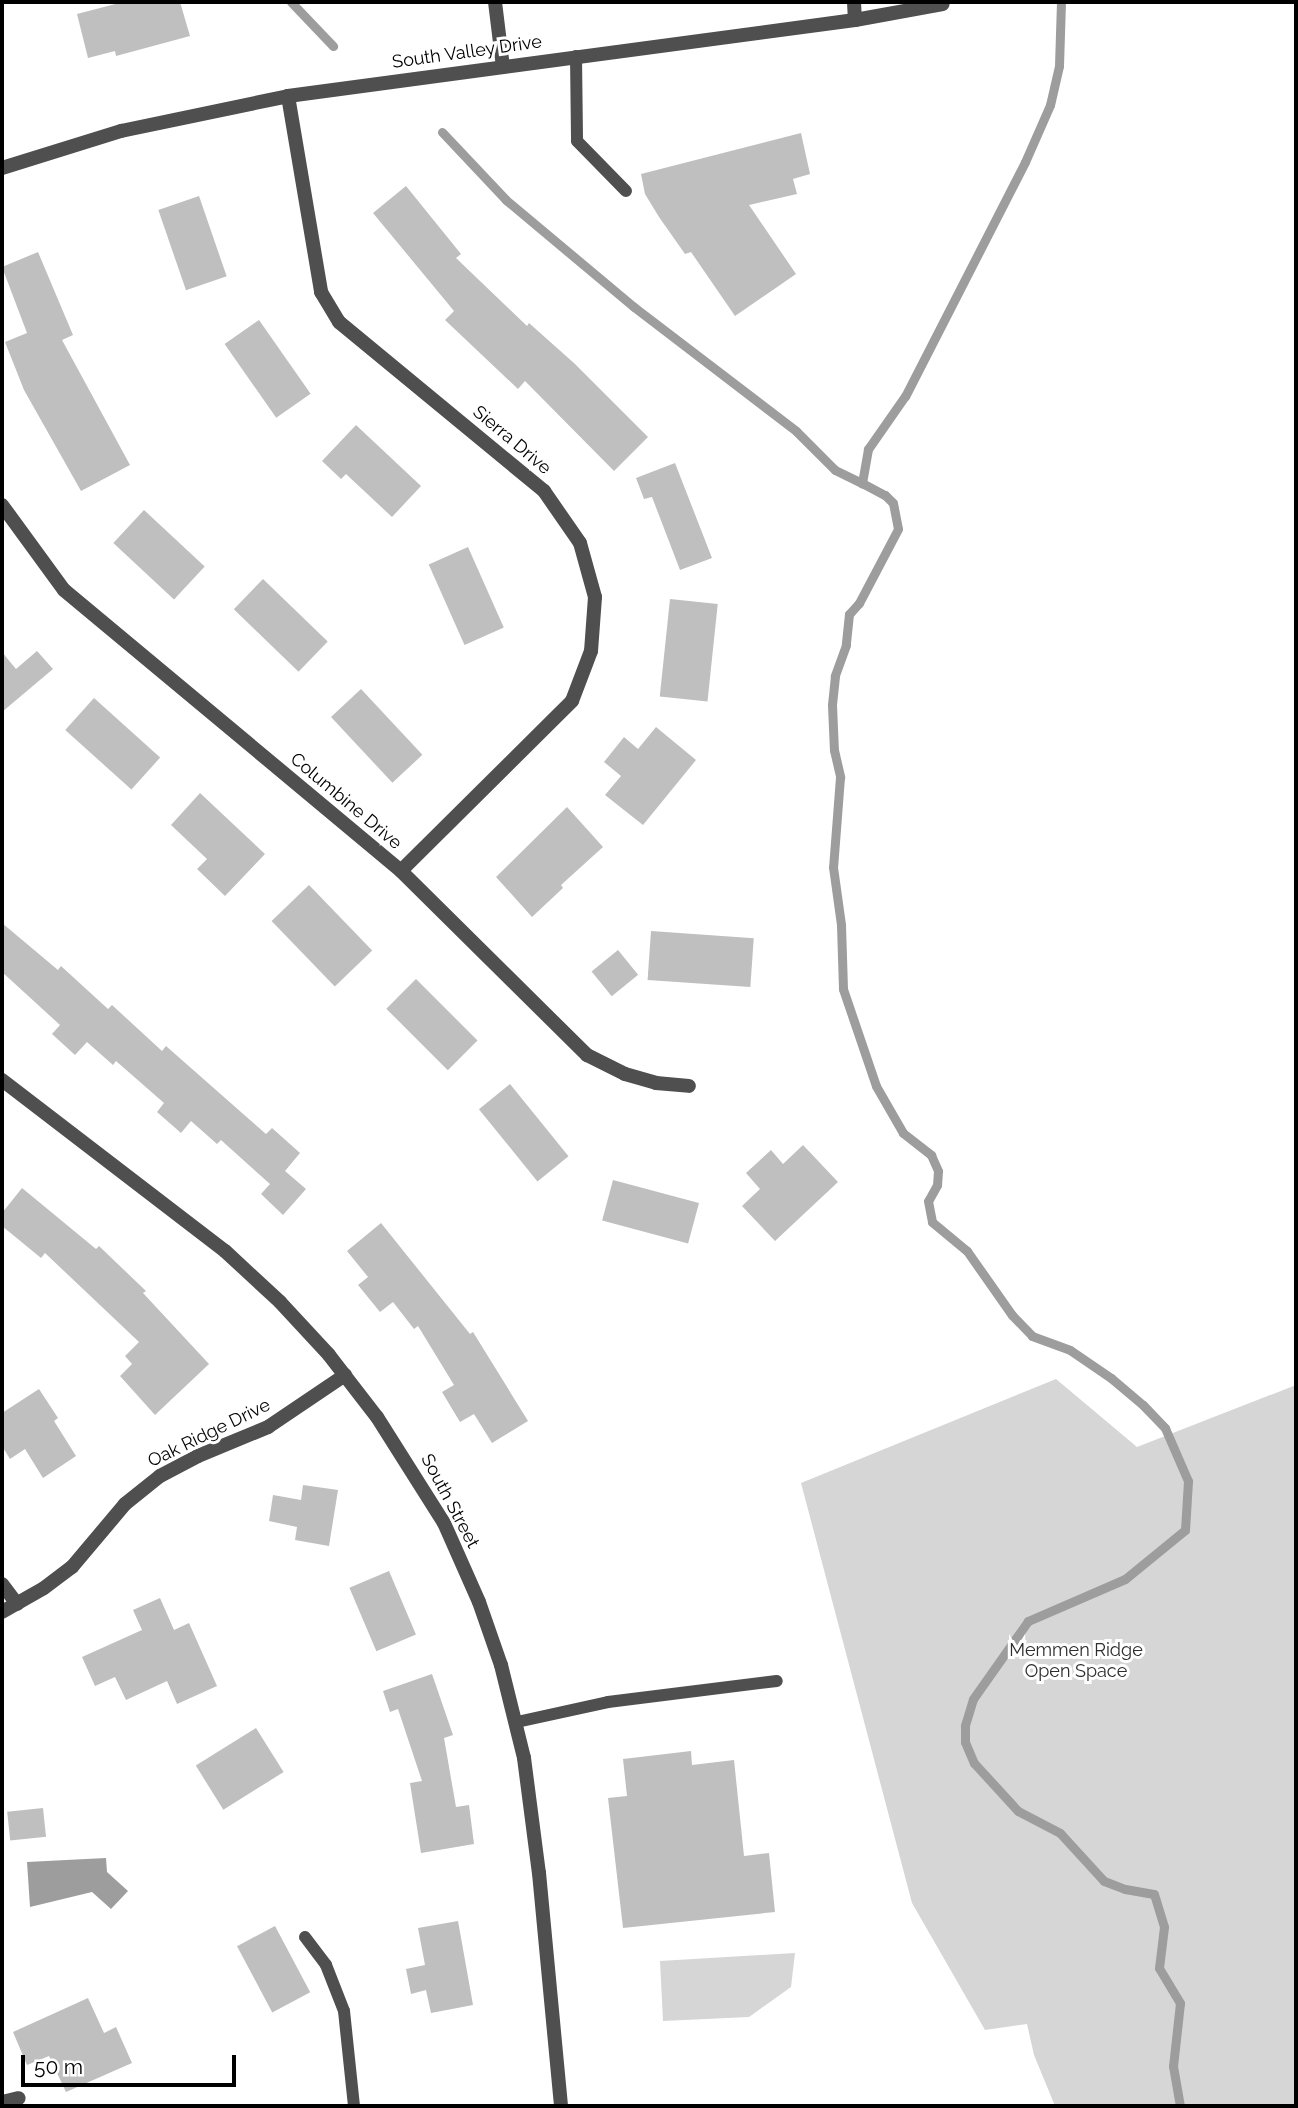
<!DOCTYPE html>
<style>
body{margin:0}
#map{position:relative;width:1298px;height:2108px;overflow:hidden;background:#fff;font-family:Raleway,sans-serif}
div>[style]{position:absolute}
.green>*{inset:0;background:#d6d6d6}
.water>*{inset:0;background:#9d9d9d}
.stream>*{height:9px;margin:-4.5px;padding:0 4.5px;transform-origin:4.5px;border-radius:4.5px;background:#9d9d9d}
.building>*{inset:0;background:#bfbfbf;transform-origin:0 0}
.service>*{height:12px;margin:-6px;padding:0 6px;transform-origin:6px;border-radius:6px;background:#4f4f4f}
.minor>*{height:14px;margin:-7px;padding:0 7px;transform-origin:7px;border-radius:7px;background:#4f4f4f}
.tertiary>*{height:14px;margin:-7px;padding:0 7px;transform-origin:7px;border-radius:7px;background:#4f4f4f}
span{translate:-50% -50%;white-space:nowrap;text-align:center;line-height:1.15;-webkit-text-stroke:6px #fff;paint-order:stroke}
.street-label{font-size:18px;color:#000}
.park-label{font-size:18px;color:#2d2d2d}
.frame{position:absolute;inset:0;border:4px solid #000;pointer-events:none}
.scale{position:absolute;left:21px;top:2055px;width:215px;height:32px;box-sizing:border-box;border:4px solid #000;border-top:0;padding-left:9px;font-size:21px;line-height:24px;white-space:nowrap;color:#000;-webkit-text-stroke:5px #fff;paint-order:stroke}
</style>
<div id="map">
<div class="green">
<i style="clip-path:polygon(1056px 1379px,1137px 1447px,1296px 1385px,1296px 2106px,1055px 2106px,1034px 2055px,1027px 2024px,985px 2030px,912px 1903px,801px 1483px)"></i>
<i style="clip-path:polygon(795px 1953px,791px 1987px,749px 2017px,663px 2021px,660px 1961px)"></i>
</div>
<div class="water">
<i style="clip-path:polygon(106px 1858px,107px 1872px,128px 1891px,111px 1909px,92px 1892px,30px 1907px,27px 1862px)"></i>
</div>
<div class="stream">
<i style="left:291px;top:2px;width:61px;rotate:46.3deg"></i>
<i style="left:1061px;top:2px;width:64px;rotate:91.8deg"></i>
<i style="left:1059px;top:66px;width:40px;rotate:103deg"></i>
<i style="left:1050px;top:105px;width:62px;rotate:113.7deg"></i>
<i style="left:1025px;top:162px;width:263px;rotate:117.1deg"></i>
<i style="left:905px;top:396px;width:65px;rotate:124.9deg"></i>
<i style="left:868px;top:449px;width:35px;rotate:100deg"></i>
<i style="left:862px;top:483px;width:26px;rotate:28deg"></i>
<i style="left:885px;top:495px;width:11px;rotate:45deg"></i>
<i style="left:893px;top:503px;width:26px;rotate:79deg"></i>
<i style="left:898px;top:529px;width:84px;rotate:117.8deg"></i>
<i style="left:859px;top:603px;width:15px;rotate:132deg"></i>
<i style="left:849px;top:614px;width:31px;rotate:96deg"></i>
<i style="left:846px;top:645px;width:33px;rotate:110deg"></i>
<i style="left:835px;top:676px;width:29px;rotate:96deg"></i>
<i style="left:832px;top:705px;width:45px;rotate:87.5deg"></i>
<i style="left:834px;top:750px;width:28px;rotate:77deg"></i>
<i style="left:840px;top:777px;width:90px;rotate:94.4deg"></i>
<i style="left:833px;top:867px;width:59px;rotate:82.1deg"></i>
<i style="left:841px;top:925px;width:64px;rotate:88.2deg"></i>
<i style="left:843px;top:989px;width:102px;rotate:71.2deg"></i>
<i style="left:876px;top:1086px;width:54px;rotate:60.1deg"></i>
<i style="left:903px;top:1133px;width:36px;rotate:38deg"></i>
<i style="left:931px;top:1155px;width:17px;rotate:66deg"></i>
<i style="left:938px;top:1171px;width:14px;rotate:94deg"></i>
<i style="left:937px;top:1185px;width:18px;rotate:119deg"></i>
<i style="left:928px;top:1201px;width:21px;rotate:79deg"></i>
<i style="left:932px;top:1222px;width:45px;rotate:39.6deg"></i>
<i style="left:967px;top:1251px;width:78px;rotate:54.9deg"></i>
<i style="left:1012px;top:1315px;width:29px;rotate:46deg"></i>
<i style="left:1032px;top:1336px;width:40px;rotate:20.2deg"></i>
<i style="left:1070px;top:1350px;width:50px;rotate:34.3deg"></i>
<i style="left:1111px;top:1378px;width:42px;rotate:40.2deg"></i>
<i style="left:1143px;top:1405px;width:32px;rotate:46deg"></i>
<i style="left:1165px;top:1428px;width:58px;rotate:66.5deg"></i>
<i style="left:1188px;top:1481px;width:49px;rotate:93.5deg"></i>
<i style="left:1185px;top:1530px;width:77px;rotate:140.8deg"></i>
<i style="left:1125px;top:1579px;width:106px;rotate:156.6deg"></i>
<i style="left:1028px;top:1621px;width:95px;rotate:125.2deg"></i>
<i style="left:973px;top:1699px;width:28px;rotate:107deg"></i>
<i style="left:965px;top:1726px;width:16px;rotate:90deg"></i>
<i style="left:965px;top:1742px;width:23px;rotate:67deg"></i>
<i style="left:974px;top:1763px;width:65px;rotate:47.5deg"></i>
<i style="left:1018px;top:1811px;width:47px;rotate:27.6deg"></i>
<i style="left:1060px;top:1833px;width:65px;rotate:47.5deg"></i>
<i style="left:1104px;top:1881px;width:22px;rotate:21deg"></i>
<i style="left:1125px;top:1889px;width:29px;rotate:10deg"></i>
<i style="left:1154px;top:1894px;width:34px;rotate:73deg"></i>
<i style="left:1164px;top:1927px;width:41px;rotate:97deg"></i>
<i style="left:1159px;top:1968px;width:41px;rotate:59deg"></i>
<i style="left:1180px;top:2003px;width:63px;rotate:96.3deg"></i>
<i style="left:1173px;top:2066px;width:41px;rotate:80.1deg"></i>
<i style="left:442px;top:132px;width:93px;rotate:46.7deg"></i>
<i style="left:506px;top:200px;width:167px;rotate:39.9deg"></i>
<i style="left:634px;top:307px;width:204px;rotate:37.4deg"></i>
<i style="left:796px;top:431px;width:55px;rotate:45deg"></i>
<i style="left:835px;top:470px;width:30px;rotate:26deg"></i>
</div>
<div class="building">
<i style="clip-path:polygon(123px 2px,180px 2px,190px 36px,116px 56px,115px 51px,88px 58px,77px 14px)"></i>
<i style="clip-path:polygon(801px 133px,810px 174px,793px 179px,797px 194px,749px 205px,796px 274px,735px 316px,691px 252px,685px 254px,659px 217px,645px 194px,641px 174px)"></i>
<i style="clip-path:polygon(406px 186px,461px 254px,456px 258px,527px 326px,529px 323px,575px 364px,648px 437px,614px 471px,525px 381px,518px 389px,445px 320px,454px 311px,373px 213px)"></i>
<i style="left:199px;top:196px;width:85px;height:43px;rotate:71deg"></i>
<i style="clip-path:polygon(38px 252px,73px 335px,62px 340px,130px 465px,81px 491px,24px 390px,5px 342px,27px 333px,2px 267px)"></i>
<i style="left:259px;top:320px;width:90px;height:42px;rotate:55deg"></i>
<i style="clip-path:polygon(356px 425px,421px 486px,392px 517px,346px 474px,341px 479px,322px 461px)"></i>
<i style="clip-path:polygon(675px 463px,712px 558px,680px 570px,652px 497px,644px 499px,636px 478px)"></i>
<i style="left:144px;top:510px;width:83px;height:45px;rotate:43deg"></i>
<i style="left:468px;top:547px;width:88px;height:43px;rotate:66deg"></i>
<i style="left:263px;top:579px;width:90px;height:42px;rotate:44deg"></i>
<i style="left:670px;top:599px;width:48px;height:98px;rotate:6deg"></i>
<i style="clip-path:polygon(37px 651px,53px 669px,2px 712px,2px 652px,16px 669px)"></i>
<i style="left:361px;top:689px;width:90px;height:41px;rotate:47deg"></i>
<i style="left:94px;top:698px;width:89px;height:43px;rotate:42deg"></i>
<i style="clip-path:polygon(656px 727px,696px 760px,643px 825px,605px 795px,621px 776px,604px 762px,624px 737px,638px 749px)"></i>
<i style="clip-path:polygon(200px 793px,265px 854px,225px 896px,197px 869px,207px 859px,171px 825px)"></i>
<i style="clip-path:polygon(567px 807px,603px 847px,561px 885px,563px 888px,532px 917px,496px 877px)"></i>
<i style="left:309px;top:885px;width:91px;height:52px;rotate:46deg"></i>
<i style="clip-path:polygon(2px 923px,58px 970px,61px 966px,108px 1009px,112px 1005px,162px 1051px,166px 1046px,266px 1134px,272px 1128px,300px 1153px,285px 1171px,306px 1189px,283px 1215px,261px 1194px,270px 1184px,221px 1140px,217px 1144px,191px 1121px,181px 1133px,157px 1112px,164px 1103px,116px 1061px,113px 1065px,87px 1042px,75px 1055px,52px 1034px,60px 1025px,2px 972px)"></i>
<i style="left:651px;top:931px;width:103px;height:49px;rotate:4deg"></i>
<i style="left:618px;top:950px;width:32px;height:34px;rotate:51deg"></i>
<i style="left:416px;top:979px;width:87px;height:42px;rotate:45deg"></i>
<i style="left:510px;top:1084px;width:93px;height:40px;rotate:51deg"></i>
<i style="clip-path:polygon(803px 1145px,838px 1182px,775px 1241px,742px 1206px,760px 1189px,746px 1173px,771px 1150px,783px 1164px)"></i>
<i style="left:613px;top:1180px;width:89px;height:42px;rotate:15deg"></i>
<i style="clip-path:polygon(22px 1188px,96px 1249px,99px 1246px,146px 1291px,143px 1293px,209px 1364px,155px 1415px,120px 1376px,132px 1364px,125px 1356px,139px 1342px,45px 1253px,41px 1258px,2px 1226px,2px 1213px)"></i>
<i style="clip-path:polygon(381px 1223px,470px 1334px,473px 1332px,528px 1421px,492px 1443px,474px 1414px,460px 1422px,442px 1392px,454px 1385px,418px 1326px,414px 1329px,393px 1302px,380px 1312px,358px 1285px,368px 1277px,347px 1251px)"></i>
<i style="clip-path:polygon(39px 1389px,58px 1418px,54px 1421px,76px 1456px,43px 1478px,25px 1449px,10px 1459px,2px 1446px,2px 1413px)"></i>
<i style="clip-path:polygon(303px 1485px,338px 1490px,329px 1546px,295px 1540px,297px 1527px,269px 1521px,273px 1495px,301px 1500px)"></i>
<i style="left:389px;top:1571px;width:69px;height:43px;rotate:67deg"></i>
<i style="clip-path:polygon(160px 1598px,174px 1630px,189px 1623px,217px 1686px,177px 1704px,167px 1681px,126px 1700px,115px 1677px,95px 1686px,82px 1657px,142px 1630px,133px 1610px)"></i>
<i style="clip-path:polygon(432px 1674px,453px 1735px,444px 1738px,456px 1807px,469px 1805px,474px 1844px,421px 1853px,410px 1783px,422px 1781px,398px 1709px,390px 1712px,383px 1691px)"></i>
<i style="left:256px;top:1728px;width:52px;height:71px;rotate:58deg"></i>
<i style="clip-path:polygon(691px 1751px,692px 1765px,734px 1760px,744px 1856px,769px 1853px,775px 1912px,623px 1928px,608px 1798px,627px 1796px,623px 1759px)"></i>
<i style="left:43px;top:1808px;width:29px;height:36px;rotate:84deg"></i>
<i style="clip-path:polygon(458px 1921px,473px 2005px,431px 2013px,426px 1990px,411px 1994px,406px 1969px,425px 1965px,418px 1928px)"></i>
<i style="left:275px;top:1926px;width:75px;height:43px;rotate:62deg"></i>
<i style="clip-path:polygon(88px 1998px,104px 2033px,116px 2027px,132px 2063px,66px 2092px,49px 2056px,27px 2065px,13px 2032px)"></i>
</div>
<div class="service">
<i style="left:576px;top:56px;width:85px;rotate:89.3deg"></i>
<i style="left:577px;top:141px;width:70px;rotate:45.6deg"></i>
<i style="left:517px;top:1722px;width:93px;rotate:-12.4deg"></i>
<i style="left:608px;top:1702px;width:170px;rotate:-7.1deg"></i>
<i style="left:305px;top:1937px;width:35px;rotate:53deg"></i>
<i style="left:326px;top:1965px;width:49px;rotate:68.6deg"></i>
<i style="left:344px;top:2011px;width:96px;rotate:84deg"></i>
</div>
<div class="minor">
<i style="left:495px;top:2px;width:65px;rotate:83deg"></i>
<i style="left:854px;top:2px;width:18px;rotate:87deg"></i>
<i style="left:288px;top:96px;width:199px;rotate:80.4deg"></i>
<i style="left:321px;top:292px;width:35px;rotate:59deg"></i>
<i style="left:339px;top:322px;width:266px;rotate:39.5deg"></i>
<i style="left:544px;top:491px;width:63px;rotate:55.3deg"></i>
<i style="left:580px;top:543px;width:56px;rotate:74.5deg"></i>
<i style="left:595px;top:597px;width:54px;rotate:94.2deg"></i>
<i style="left:591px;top:651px;width:53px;rotate:110.8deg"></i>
<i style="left:572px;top:701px;width:241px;rotate:135.2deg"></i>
<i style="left:2px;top:505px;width:105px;rotate:53.9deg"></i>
<i style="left:64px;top:590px;width:439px;rotate:39.8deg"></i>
<i style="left:401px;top:871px;width:262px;rotate:44.7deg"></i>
<i style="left:587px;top:1055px;width:42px;rotate:26.6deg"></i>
<i style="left:625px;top:1074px;width:32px;rotate:16deg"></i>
<i style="left:656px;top:1083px;width:33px;rotate:5deg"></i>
<i style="left:2px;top:1584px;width:25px;rotate:53deg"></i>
<i style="left:2px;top:1612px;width:48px;rotate:-29.7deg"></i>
<i style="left:44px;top:1588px;width:35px;rotate:-37deg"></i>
<i style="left:72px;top:1567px;width:82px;rotate:-49.9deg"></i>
<i style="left:125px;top:1504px;width:45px;rotate:-38.7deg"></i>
<i style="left:160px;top:1476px;width:43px;rotate:-27.8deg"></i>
<i style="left:198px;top:1456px;width:76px;rotate:-22.5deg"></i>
<i style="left:268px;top:1427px;width:93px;rotate:-34deg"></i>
<i style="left:2px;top:2102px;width:17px;rotate:-13deg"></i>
</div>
<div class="tertiary">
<i style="left:2px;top:168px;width:125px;rotate:-17.3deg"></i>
<i style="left:121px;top:131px;width:171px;rotate:-11.8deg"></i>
<i style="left:288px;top:96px;width:572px;rotate:-7.63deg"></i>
<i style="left:855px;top:20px;width:89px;rotate:-10.3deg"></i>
<i style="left:2px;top:1080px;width:281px;rotate:37.5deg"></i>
<i style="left:225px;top:1251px;width:75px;rotate:42.8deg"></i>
<i style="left:280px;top:1302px;width:72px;rotate:47.2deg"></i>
<i style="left:329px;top:1355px;width:78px;rotate:52.3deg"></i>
<i style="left:377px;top:1417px;width:125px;rotate:57.7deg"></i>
<i style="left:444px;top:1523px;width:86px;rotate:66.1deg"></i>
<i style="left:479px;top:1602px;width:67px;rotate:70.8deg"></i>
<i style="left:501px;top:1665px;width:96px;rotate:76.1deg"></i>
<i style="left:524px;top:1758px;width:116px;rotate:82.6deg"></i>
<i style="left:539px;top:1873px;width:234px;rotate:84.6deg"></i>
</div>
<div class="street-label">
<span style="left:467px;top:52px;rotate:-8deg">South Valley Drive</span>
<span style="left:512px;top:440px;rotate:40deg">Sierra Drive</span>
<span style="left:346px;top:801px;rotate:40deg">Columbine Drive</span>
<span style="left:209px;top:1433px;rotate:-26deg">Oak Ridge Drive</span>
<span style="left:450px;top:1501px;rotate:62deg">South Street</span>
</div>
<div class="park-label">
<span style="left:1076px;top:1661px">Memmen Ridge<br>Open Space</span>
</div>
<div class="frame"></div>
<div class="scale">50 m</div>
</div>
